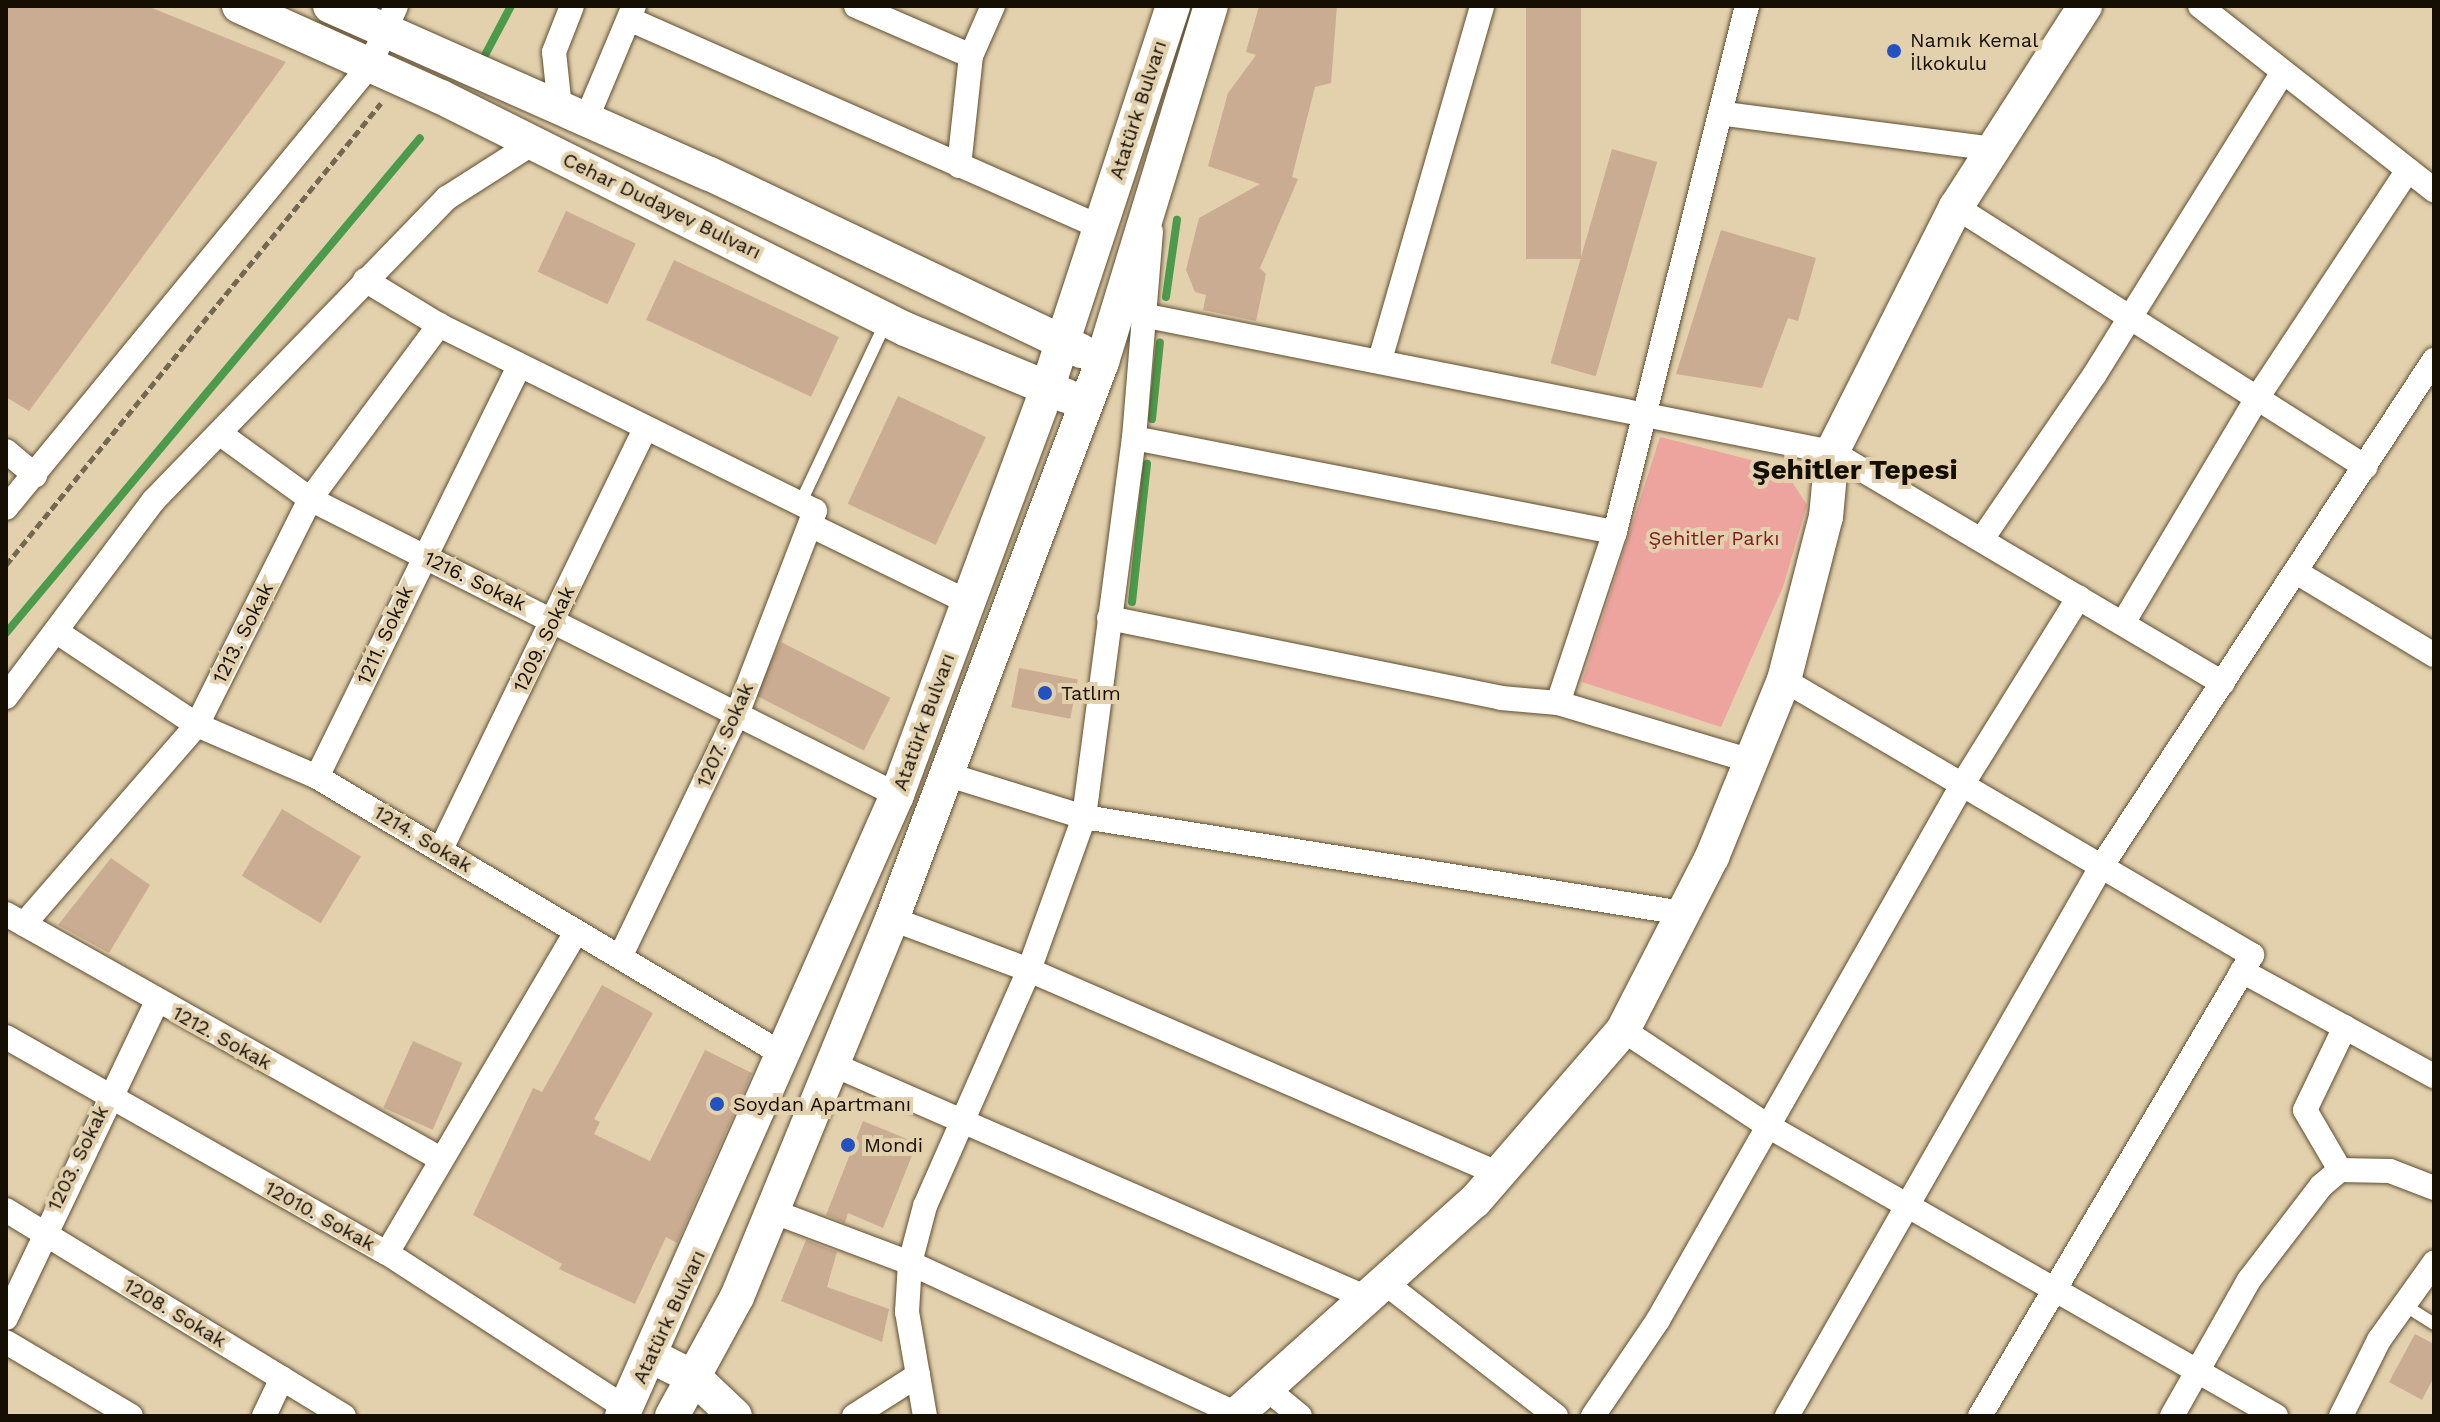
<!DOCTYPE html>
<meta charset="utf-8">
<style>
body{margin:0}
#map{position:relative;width:2440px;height:1422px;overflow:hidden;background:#e3d1ae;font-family:"Work Sans",sans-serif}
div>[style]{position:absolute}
.green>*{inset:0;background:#eda39e}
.stream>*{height:8px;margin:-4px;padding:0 4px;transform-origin:4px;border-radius:4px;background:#4c9a4b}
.building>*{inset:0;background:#caac92;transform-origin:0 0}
.path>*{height:5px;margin-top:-2.5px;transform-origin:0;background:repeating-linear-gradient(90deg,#746852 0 8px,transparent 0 12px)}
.roads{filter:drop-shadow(0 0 2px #5f4f31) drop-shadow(0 0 2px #5f4f31)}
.lane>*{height:12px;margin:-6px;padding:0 6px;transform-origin:6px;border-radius:6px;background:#fff}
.street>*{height:24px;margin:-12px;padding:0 12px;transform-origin:12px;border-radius:12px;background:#fff}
.secondary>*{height:34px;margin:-17px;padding:0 17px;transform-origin:17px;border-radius:17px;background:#fff}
.dots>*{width:22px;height:22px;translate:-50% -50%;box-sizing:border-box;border:4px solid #e3d1ae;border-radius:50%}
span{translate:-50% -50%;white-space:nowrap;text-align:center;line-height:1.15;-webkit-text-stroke:8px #e3d1ae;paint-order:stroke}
.poi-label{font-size:20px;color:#140e03}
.left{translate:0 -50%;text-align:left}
.street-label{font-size:20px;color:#140e03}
.park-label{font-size:20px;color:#811e22}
.district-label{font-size:28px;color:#140e03;font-weight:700}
.frame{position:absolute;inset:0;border:8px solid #140e03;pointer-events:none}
</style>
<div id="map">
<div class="green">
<i style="clip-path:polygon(1660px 437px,1783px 468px,1807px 505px,1783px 587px,1721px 727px,1582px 682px)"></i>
</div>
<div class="stream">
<i style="left:484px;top:57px;width:58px;rotate:-62.1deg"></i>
<i style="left:1166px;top:297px;width:78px;rotate:-81.9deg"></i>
<i style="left:1152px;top:419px;width:77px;rotate:-84.1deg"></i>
<i style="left:1132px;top:602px;width:139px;rotate:-83.8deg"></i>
<i style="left:6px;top:633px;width:645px;rotate:-50.09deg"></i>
</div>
<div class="building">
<i style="clip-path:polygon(6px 6px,147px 6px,286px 62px,29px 411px,6px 397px)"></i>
<i style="clip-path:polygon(1259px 6px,1337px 6px,1331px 83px,1315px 87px,1292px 177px,1298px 179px,1260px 268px,1266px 274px,1256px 321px,1203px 310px,1206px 295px,1195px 292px,1186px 270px,1199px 218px,1260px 184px,1208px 166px,1228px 93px,1256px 55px,1246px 52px)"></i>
<i style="left:1526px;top:6px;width:55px;height:253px"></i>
<i style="left:1612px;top:149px;width:47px;height:223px;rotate:16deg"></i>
<i style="left:566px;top:211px;width:77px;height:67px;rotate:25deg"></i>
<i style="clip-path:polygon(1721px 230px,1816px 258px,1798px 321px,1788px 318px,1762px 388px,1676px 374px)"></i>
<i style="left:674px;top:260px;width:182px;height:66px;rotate:25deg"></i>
<i style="left:898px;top:396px;width:97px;height:119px;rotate:25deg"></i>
<i style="left:781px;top:642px;width:123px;height:59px;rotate:27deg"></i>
<i style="left:1019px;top:668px;width:60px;height:40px;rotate:11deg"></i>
<i style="left:282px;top:809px;width:92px;height:78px;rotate:31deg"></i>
<i style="clip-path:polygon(111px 858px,150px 885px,109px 953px,58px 925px)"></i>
<i style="clip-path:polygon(602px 985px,653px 1013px,594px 1119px,600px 1122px,594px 1134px,650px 1161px,705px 1050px,752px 1073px,677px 1243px,666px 1237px,635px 1304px,559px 1269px,562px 1264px,473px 1215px,533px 1088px,542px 1092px)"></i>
<i style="left:413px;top:1041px;width:54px;height:73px;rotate:24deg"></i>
<i style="clip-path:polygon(863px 1121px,917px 1143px,883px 1228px,848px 1213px,845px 1223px,826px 1215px)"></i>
<i style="clip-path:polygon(806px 1240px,837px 1252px,827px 1287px,889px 1309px,882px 1342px,781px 1301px)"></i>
<i style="clip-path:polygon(2415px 1334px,2434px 1344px,2434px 1377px,2422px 1400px,2389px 1382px)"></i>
</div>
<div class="path">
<i style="left:6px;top:565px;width:595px;rotate:-50.93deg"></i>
</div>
<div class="roads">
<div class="lane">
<i style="left:800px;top:504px;width:201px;rotate:-64.7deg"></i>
<i style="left:2404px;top:1305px;width:36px;rotate:32deg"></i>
</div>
<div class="street">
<i style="left:856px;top:6px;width:125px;rotate:23.5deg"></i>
<i style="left:2200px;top:6px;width:298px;rotate:38.2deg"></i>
<i style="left:629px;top:19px;width:515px;rotate:23.83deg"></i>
<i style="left:560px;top:108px;width:56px;rotate:-96.1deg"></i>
<i style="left:554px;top:52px;width:49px;rotate:-68.6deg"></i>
<i style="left:1725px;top:114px;width:272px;rotate:7.4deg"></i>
<i style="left:586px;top:120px;width:124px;rotate:-67.2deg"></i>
<i style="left:959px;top:166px;width:111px;rotate:-83.8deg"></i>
<i style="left:971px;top:56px;width:55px;rotate:-66.3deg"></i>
<i style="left:1956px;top:207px;width:485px;rotate:32.4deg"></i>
<i style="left:365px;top:280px;width:87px;rotate:31.3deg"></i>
<i style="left:439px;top:325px;width:419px;rotate:26.3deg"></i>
<i style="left:815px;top:511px;width:215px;rotate:111deg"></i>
<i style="left:738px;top:712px;width:267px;rotate:115.7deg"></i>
<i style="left:1147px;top:316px;width:698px;rotate:11.23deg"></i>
<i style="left:1832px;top:452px;width:454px;rotate:30.6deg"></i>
<i style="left:1380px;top:360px;width:368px;rotate:-73.9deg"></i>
<i style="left:222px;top:435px;width:109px;rotate:36deg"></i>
<i style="left:310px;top:499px;width:657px;rotate:26.76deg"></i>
<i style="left:1134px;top:438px;width:490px;rotate:11.1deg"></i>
<i style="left:6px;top:451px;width:38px;rotate:40deg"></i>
<i style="left:6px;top:508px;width:573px;rotate:-50.59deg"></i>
<i style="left:370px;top:65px;width:64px;rotate:-66.2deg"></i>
<i style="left:810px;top:525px;width:176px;rotate:26deg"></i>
<i style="left:1982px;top:539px;width:200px;rotate:-55.6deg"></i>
<i style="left:2095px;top:374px;width:354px;rotate:-58.1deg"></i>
<i style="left:2296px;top:572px;width:161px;rotate:31deg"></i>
<i style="left:1109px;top:618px;width:400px;rotate:11.5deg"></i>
<i style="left:1501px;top:698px;width:57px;rotate:5deg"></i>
<i style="left:1558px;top:703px;width:202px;rotate:16.7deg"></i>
<i style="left:2123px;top:623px;width:265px;rotate:-59.2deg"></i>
<i style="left:2259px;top:395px;width:270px;rotate:-56.5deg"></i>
<i style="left:57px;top:632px;width:168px;rotate:33.6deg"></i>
<i style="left:197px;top:725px;width:131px;rotate:23.4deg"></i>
<i style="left:317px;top:777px;width:543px;rotate:30.76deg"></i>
<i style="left:1784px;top:680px;width:543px;rotate:30.44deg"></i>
<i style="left:2252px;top:955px;width:535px;rotate:120.54deg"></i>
<i style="left:6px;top:697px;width:246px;rotate:-53.1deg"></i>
<i style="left:154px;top:500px;width:421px;rotate:-45.9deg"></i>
<i style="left:447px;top:198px;width:102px;rotate:-32.6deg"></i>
<i style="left:1558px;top:703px;width:180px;rotate:-71.6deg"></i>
<i style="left:1615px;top:532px;width:542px;rotate:-75.91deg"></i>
<i style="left:946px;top:774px;width:145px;rotate:17.3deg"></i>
<i style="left:1084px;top:817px;width:607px;rotate:9.11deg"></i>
<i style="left:317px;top:777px;width:459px;rotate:-63.8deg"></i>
<i style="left:441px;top:849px;width:467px;rotate:-64.1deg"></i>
<i style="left:6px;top:914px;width:497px;rotate:29.4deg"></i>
<i style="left:892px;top:919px;width:146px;rotate:20.4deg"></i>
<i style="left:1029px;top:970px;width:512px;rotate:23.46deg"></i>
<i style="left:24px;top:924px;width:264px;rotate:-49deg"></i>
<i style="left:197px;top:725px;width:253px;rotate:-63.4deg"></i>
<i style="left:310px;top:499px;width:217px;rotate:-53.4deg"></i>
<i style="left:2242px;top:971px;width:219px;rotate:28.7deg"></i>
<i style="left:1623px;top:1030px;width:174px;rotate:33.5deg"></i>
<i style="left:1768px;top:1126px;width:585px;rotate:29.72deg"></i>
<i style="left:6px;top:1037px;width:438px;rotate:29.6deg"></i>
<i style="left:387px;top:1253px;width:285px;rotate:33deg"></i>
<i style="left:834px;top:1065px;width:582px;rotate:23.61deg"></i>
<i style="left:2340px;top:1170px;width:69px;rotate:-120.3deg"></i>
<i style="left:2305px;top:1110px;width:92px;rotate:-64.3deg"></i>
<i style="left:6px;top:1210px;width:396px;rotate:31.4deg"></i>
<i style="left:769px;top:1210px;width:151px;rotate:20.6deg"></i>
<i style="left:910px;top:1263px;width:360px;rotate:24.8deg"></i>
<i style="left:387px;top:1253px;width:373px;rotate:-59.5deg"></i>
<i style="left:1384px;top:1282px;width:218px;rotate:37.9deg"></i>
<i style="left:6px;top:1318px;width:350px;rotate:-64.5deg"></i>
<i style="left:6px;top:1342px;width:145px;rotate:30.6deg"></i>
<i style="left:1266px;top:1388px;width:44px;rotate:39.5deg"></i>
<i style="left:264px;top:1416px;width:42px;rotate:-64.7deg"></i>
<i style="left:854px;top:1416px;width:76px;rotate:-32.6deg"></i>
<i style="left:925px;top:1416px;width:106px;rotate:-99.8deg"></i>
<i style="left:907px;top:1312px;width:49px;rotate:-86.5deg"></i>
<i style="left:910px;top:1263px;width:59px;rotate:-75.3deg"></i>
<i style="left:925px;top:1206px;width:258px;rotate:-66.2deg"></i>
<i style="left:1029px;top:970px;width:163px;rotate:-70.2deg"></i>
<i style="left:1084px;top:817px;width:382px;rotate:-82.5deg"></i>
<i style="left:1134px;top:438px;width:207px;rotate:-85.3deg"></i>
<i style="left:1593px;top:1416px;width:116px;rotate:-55.9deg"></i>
<i style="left:1658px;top:1320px;width:615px;rotate:-60.39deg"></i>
<i style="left:1962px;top:785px;width:221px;rotate:-58.1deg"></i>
<i style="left:1787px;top:1416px;width:632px;rotate:-60.23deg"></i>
<i style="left:2101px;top:867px;width:607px;rotate:-56.7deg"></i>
<i style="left:2172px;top:1416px;width:156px;rotate:-60.5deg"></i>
<i style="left:2249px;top:1280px;width:118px;rotate:-52.5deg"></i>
<i style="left:2321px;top:1186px;width:25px;rotate:-40deg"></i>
<i style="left:2340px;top:1170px;width:50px;rotate:1.1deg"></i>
<i style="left:2390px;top:1171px;width:47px;rotate:21.1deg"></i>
<i style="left:2341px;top:1416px;width:85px;rotate:-63.4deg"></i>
<i style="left:2379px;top:1340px;width:95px;rotate:-54.5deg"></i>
</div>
<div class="secondary">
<i style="left:239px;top:6px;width:222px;rotate:24.3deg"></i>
<i style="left:441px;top:97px;width:519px;rotate:26.57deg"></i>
<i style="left:905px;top:329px;width:175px;rotate:22.5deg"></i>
<i style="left:330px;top:6px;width:415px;rotate:23.9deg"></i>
<i style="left:710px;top:174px;width:411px;rotate:25.5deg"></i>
<i style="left:651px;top:1356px;width:49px;rotate:26.6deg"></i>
<i style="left:695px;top:1378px;width:55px;rotate:43.5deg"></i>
<i style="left:622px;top:1416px;width:679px;rotate:-66.11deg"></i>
<i style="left:897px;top:795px;width:436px;rotate:-69.7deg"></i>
<i style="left:1048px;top:386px;width:400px;rotate:-71.8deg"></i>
<i style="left:672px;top:1416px;width:136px;rotate:-61.4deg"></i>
<i style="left:737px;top:1297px;width:409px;rotate:-67.7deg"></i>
<i style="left:892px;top:919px;width:595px;rotate:-69.34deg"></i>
<i style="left:1102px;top:362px;width:372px;rotate:-73deg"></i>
<i style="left:1235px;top:1416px;width:322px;rotate:-41.9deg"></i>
<i style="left:1475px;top:1201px;width:226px;rotate:-49.1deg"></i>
<i style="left:1623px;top:1030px;width:195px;rotate:-62.8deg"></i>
<i style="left:1712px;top:857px;width:191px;rotate:-67.9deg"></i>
<i style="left:1784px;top:680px;width:168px;rotate:-75.6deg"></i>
<i style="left:1826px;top:517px;width:65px;rotate:-84.7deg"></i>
<i style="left:1832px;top:452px;width:275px;rotate:-63.2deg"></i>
<i style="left:1956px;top:207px;width:239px;rotate:-57.3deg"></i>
</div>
</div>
<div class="dots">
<i style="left:1894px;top:51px;background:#2352c0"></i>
<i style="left:1045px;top:693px;background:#2352c0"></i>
<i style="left:717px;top:1104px;background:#2352c0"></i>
<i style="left:848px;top:1145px;background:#2352c0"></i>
</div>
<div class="poi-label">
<span class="left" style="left:1910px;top:52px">Namık Kemal<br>İlkokulu</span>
<span class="left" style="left:1061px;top:693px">Tatlım</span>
<span class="left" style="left:733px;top:1104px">Soydan Apartmanı</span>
<span class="left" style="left:864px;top:1145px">Mondi</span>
</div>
<div class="street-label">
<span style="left:1138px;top:110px;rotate:-72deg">Atatürk Bulvarı</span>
<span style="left:662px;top:206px;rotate:26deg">Cehar Dudayev Bulvarı</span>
<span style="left:475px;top:581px;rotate:26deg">1216. Sokak</span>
<span style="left:243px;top:633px;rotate:-63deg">1213. Sokak</span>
<span style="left:385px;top:635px;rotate:-65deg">1211. Sokak</span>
<span style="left:544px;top:639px;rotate:-64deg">1209. Sokak</span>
<span style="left:924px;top:722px;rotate:-70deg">Atatürk Bulvarı</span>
<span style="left:725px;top:735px;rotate:-66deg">1207. Sokak</span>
<span style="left:423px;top:839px;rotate:31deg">1214. Sokak</span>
<span style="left:222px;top:1038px;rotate:29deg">1212. Sokak</span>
<span style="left:78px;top:1158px;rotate:-64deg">1203. Sokak</span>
<span style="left:320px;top:1216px;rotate:29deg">12010. Sokak</span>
<span style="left:175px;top:1313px;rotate:31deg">1208. Sokak</span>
<span style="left:669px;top:1317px;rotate:-65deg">Atatürk Bulvarı</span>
</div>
<div class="park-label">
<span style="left:1714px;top:538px">Şehitler Parkı</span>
</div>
<div class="district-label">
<span style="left:1855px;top:470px">Şehitler Tepesi</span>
</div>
<div class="frame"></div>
</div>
